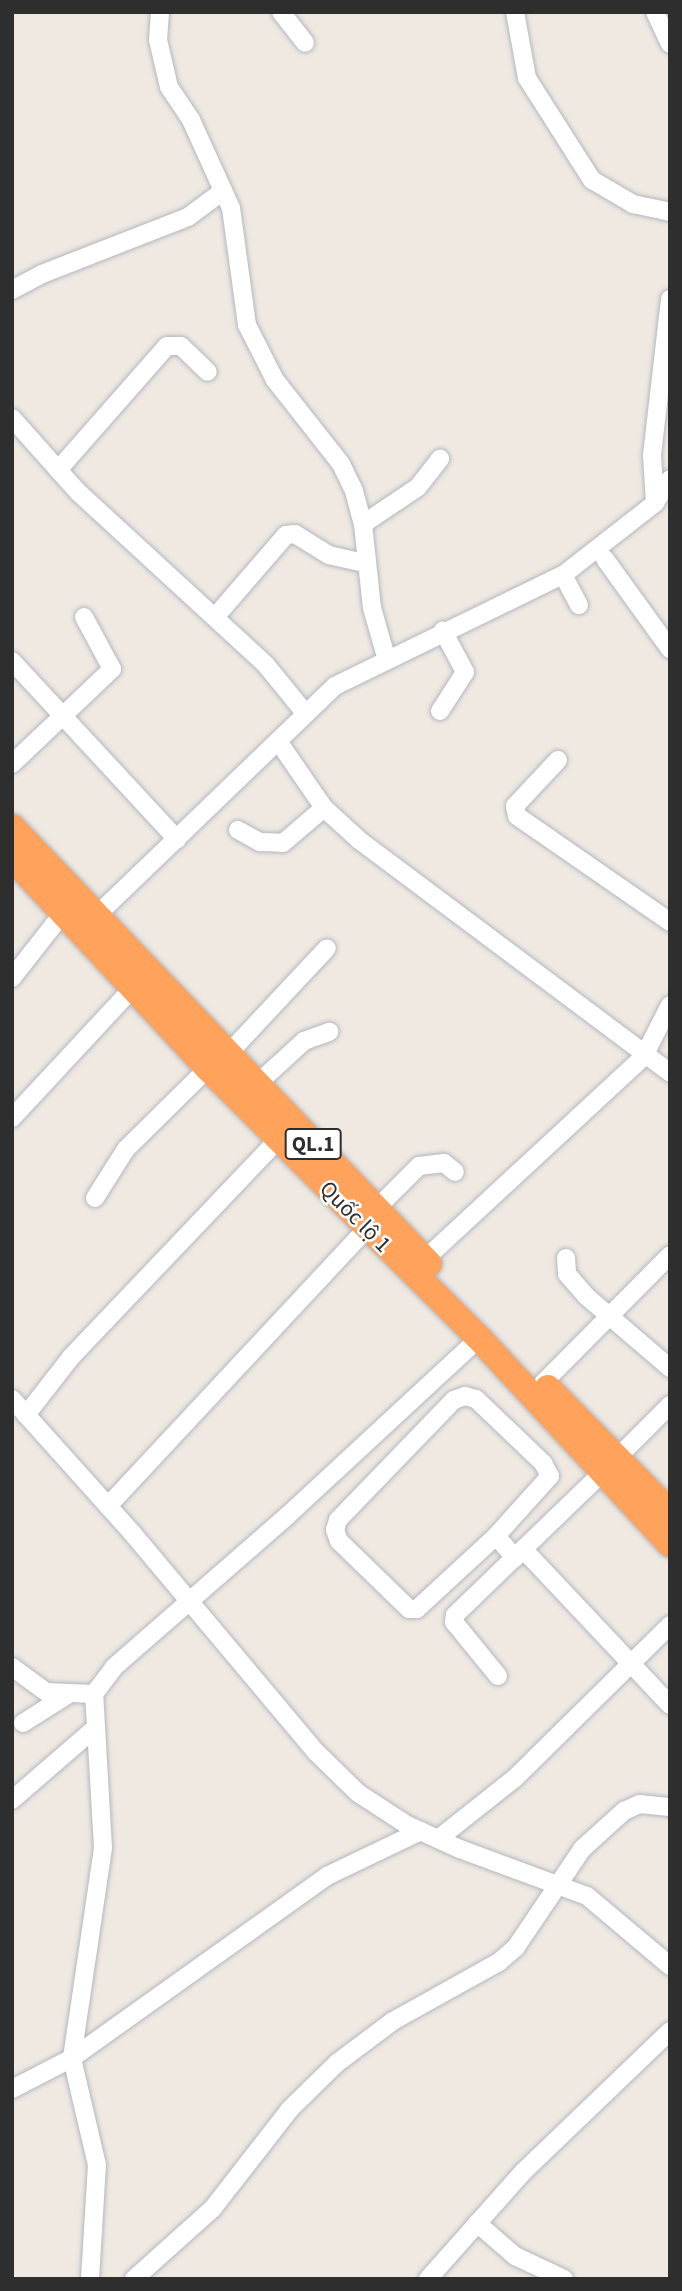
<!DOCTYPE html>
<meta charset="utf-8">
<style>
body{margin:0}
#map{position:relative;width:682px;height:2291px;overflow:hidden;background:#efe9e1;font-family:"Source Sans 3",sans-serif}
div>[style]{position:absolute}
.roads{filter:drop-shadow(0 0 2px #b4b7c1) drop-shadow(0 0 2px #b4b7c1)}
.minor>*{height:18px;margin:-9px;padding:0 9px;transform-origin:9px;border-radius:9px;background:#fff}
.highway>*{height:26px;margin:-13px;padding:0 13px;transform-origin:13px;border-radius:13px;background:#ffa35c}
span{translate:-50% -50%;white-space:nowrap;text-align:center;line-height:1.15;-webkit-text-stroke:5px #fff;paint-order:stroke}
.shield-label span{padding:2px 5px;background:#fff;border:2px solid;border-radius:5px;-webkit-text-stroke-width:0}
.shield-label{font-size:21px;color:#2e2e2e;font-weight:700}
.street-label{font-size:23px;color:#2e2e2e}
.frame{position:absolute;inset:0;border:14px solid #2e2e2e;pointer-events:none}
</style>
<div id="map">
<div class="roads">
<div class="minor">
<i style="left:160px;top:12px;width:28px;rotate:94deg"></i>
<i style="left:158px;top:40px;width:48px;rotate:76.8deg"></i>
<i style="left:169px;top:87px;width:40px;rotate:56deg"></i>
<i style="left:191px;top:120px;width:97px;rotate:65.6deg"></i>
<i style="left:231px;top:208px;width:118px;rotate:82.2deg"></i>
<i style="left:247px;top:325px;width:62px;rotate:63deg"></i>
<i style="left:275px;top:380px;width:107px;rotate:51.8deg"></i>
<i style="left:341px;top:464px;width:30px;rotate:64deg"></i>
<i style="left:354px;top:491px;width:34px;rotate:75deg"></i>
<i style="left:363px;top:524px;width:84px;rotate:83.9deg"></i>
<i style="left:372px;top:608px;width:54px;rotate:73.9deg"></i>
<i style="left:281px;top:12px;width:39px;rotate:52deg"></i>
<i style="left:515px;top:12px;width:67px;rotate:79.7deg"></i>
<i style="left:527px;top:78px;width:121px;rotate:57.5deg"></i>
<i style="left:592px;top:180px;width:48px;rotate:30.3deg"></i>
<i style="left:633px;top:204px;width:38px;rotate:12deg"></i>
<i style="left:655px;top:12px;width:35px;rotate:65deg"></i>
<i style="left:12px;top:290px;width:34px;rotate:-28deg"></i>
<i style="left:42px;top:274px;width:157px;rotate:-21.3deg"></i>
<i style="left:188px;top:217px;width:44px;rotate:-36.6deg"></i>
<i style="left:12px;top:418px;width:99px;rotate:48.3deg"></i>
<i style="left:78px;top:492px;width:255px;rotate:42.6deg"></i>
<i style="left:266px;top:665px;width:63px;rotate:50.8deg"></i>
<i style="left:58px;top:470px;width:165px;rotate:-48.7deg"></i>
<i style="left:167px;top:346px;width:14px"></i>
<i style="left:181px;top:346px;width:37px;rotate:44deg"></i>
<i style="left:655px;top:503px;width:48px;rotate:-93.6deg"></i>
<i style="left:652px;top:455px;width:157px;rotate:-83.4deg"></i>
<i style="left:363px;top:524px;width:66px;rotate:-33.9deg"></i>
<i style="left:418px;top:487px;width:36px;rotate:-52deg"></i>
<i style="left:605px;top:559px;width:111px;rotate:54.2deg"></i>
<i style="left:563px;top:575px;width:34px;rotate:62deg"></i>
<i style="left:216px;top:616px;width:107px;rotate:-49.2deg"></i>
<i style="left:286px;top:535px;width:9px;rotate:-6deg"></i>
<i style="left:295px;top:534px;width:40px;rotate:32deg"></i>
<i style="left:329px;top:555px;width:37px;rotate:13deg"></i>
<i style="left:12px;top:661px;width:243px;rotate:47.2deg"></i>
<i style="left:440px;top:711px;width:46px;rotate:-57.3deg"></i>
<i style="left:465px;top:672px;width:47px;rotate:-118.2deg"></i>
<i style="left:278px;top:741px;width:81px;rotate:55.5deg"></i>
<i style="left:324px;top:808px;width:47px;rotate:42.4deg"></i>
<i style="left:359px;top:840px;width:389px;rotate:36.8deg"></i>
<i style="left:558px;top:760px;width:63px;rotate:133.1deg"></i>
<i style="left:515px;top:806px;width:10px;rotate:79deg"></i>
<i style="left:517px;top:816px;width:186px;rotate:34.7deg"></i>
<i style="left:12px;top:764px;width:138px;rotate:-43.5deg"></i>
<i style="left:112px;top:669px;width:59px;rotate:-118.3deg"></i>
<i style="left:238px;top:830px;width:25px;rotate:29deg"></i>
<i style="left:260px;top:842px;width:23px;rotate:2deg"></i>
<i style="left:283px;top:843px;width:54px;rotate:-40.5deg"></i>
<i style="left:95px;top:917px;width:333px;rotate:-43.9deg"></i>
<i style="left:335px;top:686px;width:254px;rotate:-26deg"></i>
<i style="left:563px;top:575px;width:117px;rotate:-38deg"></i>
<i style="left:655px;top:503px;width:28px;rotate:-58deg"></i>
<i style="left:12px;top:978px;width:83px;rotate:-51.9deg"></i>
<i style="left:227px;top:1055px;width:146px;rotate:-46.9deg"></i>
<i style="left:256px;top:1085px;width:65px;rotate:-42.5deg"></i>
<i style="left:304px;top:1041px;width:27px;rotate:-20deg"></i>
<i style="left:12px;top:1118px;width:178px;rotate:-47.1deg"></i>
<i style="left:95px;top:1198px;width:58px;rotate:-57.7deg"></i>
<i style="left:126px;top:1149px;width:115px;rotate:-44.6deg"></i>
<i style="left:376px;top:1209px;width:61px;rotate:-45deg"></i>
<i style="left:419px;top:1166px;width:25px;rotate:-7deg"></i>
<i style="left:444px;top:1163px;width:14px;rotate:39deg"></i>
<i style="left:566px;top:1258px;width:16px;rotate:86deg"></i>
<i style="left:567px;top:1274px;width:29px;rotate:49deg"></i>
<i style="left:586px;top:1296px;width:111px;rotate:40.6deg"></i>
<i style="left:424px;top:1260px;width:300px;rotate:-42.8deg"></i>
<i style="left:644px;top:1056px;width:57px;rotate:-63deg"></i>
<i style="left:543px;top:1383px;width:180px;rotate:-45.2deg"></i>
<i style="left:12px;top:1399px;width:181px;rotate:48.1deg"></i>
<i style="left:133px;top:1534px;width:285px;rotate:50deg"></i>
<i style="left:316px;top:1752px;width:59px;rotate:44.3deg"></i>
<i style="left:358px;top:1793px;width:59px;rotate:33.1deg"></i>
<i style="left:407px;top:1825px;width:58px;rotate:24.4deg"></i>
<i style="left:460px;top:1849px;width:135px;rotate:20.3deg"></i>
<i style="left:587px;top:1896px;width:109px;rotate:40.1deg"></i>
<i style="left:26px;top:1415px;width:75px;rotate:-52.1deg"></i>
<i style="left:72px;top:1356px;width:298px;rotate:-46.4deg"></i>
<i style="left:618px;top:1457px;width:74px;rotate:-45deg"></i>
<i style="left:108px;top:1506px;width:380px;rotate:-47deg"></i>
<i style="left:496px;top:1536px;width:108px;rotate:137.3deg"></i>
<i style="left:417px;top:1609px;width:8px;rotate:180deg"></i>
<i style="left:409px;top:1609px;width:98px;rotate:-135.8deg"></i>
<i style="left:339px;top:1541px;width:12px;rotate:-110deg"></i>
<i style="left:335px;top:1530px;width:10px;rotate:-73deg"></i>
<i style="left:338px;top:1520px;width:167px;rotate:-46deg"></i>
<i style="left:454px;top:1400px;width:12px;rotate:-20deg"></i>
<i style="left:465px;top:1396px;width:11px;rotate:15deg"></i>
<i style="left:476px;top:1399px;width:93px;rotate:43.7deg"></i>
<i style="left:543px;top:1463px;width:15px;rotate:62deg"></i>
<i style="left:550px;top:1476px;width:81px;rotate:132deg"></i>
<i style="left:496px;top:1536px;width:29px;rotate:49deg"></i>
<i style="left:523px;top:1549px;width:214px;rotate:46.7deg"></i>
<i style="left:12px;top:1667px;width:42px;rotate:36.3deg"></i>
<i style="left:46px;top:1692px;width:48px;rotate:2.4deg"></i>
<i style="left:498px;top:1676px;width:70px;rotate:-129.2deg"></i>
<i style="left:454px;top:1622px;width:7px;rotate:-82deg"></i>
<i style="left:455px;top:1615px;width:206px;rotate:-44deg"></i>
<i style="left:23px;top:1723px;width:52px;rotate:-32.5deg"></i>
<i style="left:12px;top:1800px;width:110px;rotate:-40.9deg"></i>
<i style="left:438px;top:1839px;width:98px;rotate:-38.4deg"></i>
<i style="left:515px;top:1778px;width:218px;rotate:-44.6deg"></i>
<i style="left:12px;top:2089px;width:68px;rotate:-27.3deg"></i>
<i style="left:72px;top:2058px;width:313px;rotate:-35.5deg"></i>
<i style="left:327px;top:1876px;width:104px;rotate:-25.6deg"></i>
<i style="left:477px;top:2223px;width:50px;rotate:41deg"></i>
<i style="left:515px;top:2256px;width:54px;rotate:25.1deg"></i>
<i style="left:90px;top:2279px;width:114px;rotate:-86.5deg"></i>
<i style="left:97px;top:2165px;width:110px;rotate:-103.2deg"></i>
<i style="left:72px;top:2058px;width:212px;rotate:-81.6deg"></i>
<i style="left:103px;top:1848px;width:154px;rotate:-93.3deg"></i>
<i style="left:94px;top:1694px;width:34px;rotate:-53deg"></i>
<i style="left:114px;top:1667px;width:230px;rotate:-41.1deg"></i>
<i style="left:287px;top:1516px;width:262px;rotate:-42.8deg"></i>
<i style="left:134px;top:2279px;width:106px;rotate:-41.9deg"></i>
<i style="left:213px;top:2208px;width:125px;rotate:-52.1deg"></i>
<i style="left:290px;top:2109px;width:66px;rotate:-44.4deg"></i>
<i style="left:337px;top:2063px;width:70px;rotate:-36.9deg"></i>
<i style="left:393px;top:2021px;width:121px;rotate:-29.1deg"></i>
<i style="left:499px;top:1962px;width:23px;rotate:-41deg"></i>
<i style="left:516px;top:1947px;width:118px;rotate:-56deg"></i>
<i style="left:582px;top:1849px;width:57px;rotate:-42.1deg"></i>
<i style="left:624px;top:1811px;width:17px;rotate:-24deg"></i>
<i style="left:640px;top:1804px;width:30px;rotate:6deg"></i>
<i style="left:428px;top:2279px;width:144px;rotate:-48.4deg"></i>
<i style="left:524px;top:2171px;width:202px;rotate:-43.8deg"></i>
</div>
<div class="highway">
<i style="left:12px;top:827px;width:604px;rotate:46.34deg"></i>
<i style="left:12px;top:858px;width:287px;rotate:47deg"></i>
<i style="left:208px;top:1068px;width:383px;rotate:44.9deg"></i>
<i style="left:479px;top:1338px;width:281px;rotate:47.2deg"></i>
<i style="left:548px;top:1388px;width:174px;rotate:45.5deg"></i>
</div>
</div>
<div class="shield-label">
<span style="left:313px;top:1144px">QL.1</span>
</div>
<div class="street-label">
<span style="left:355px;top:1217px;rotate:45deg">Quốc lộ 1</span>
</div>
<div class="frame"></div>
</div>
